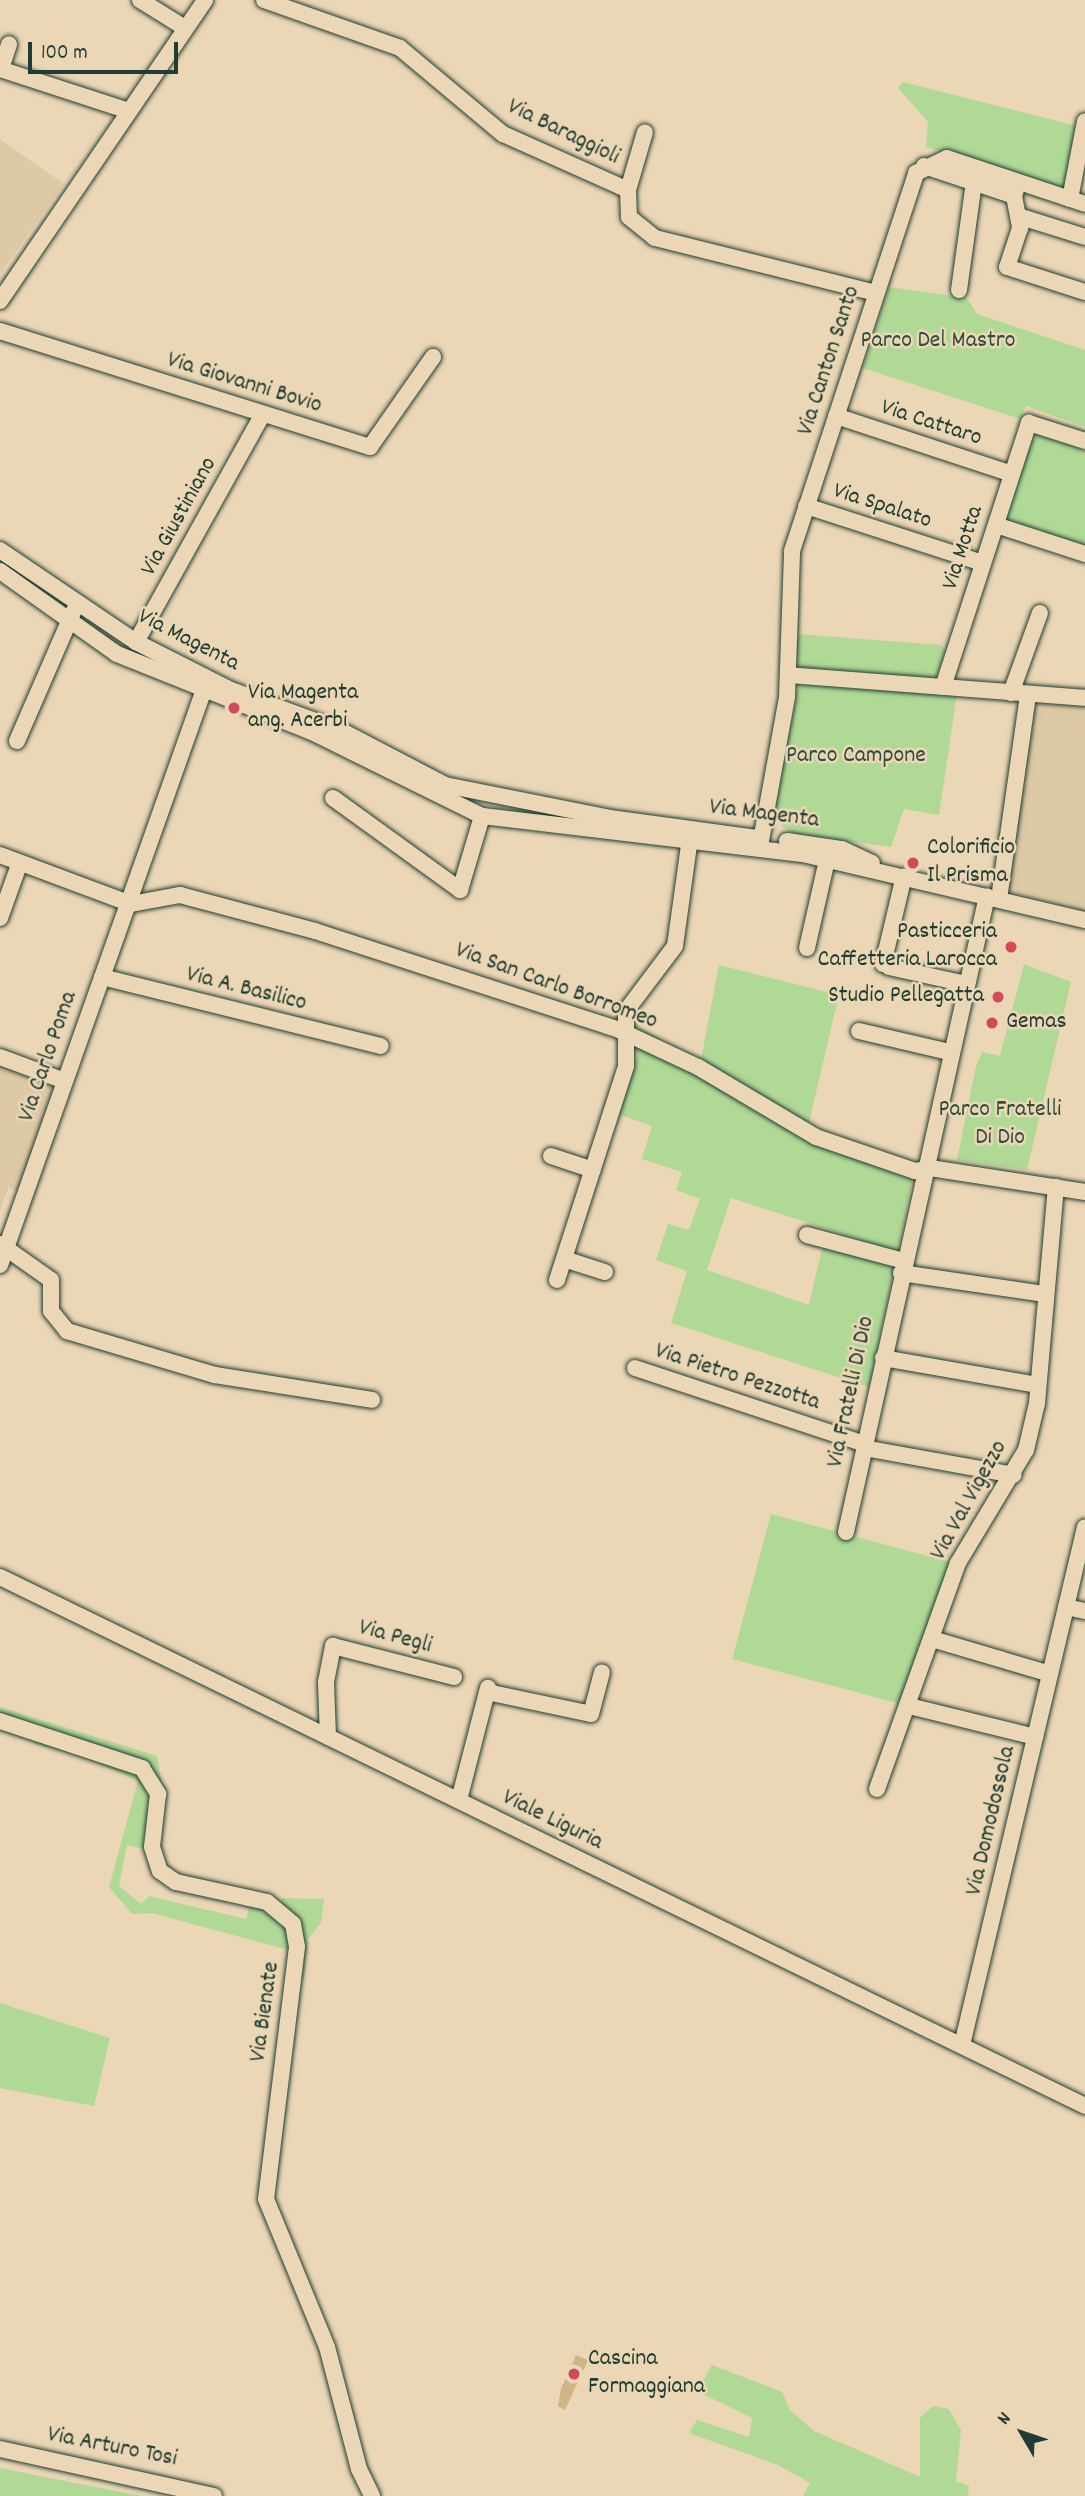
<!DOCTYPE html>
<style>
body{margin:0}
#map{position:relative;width:1085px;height:2496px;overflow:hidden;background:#ebd6b5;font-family:Dekko,sans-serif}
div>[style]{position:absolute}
.built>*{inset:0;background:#dec9a5}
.green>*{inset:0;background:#b0d996;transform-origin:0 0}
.building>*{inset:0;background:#ceb585}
.roads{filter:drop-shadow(0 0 2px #1f3d34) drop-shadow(0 0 2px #1f3d34)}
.minor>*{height:16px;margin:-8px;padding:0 8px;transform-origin:8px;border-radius:8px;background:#ebd6b5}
.dots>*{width:19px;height:19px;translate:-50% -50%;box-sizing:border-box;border:4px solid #ebd6b5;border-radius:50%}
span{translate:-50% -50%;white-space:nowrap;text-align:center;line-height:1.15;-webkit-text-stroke:5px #ebd6b5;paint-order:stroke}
.street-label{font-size:24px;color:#1f3d34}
.park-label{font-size:24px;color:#2e4d3e}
.poi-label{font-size:24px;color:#1f3d34}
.left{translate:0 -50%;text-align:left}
.right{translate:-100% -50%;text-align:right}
.north{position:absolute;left:987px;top:2398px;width:70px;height:70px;-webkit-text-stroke:5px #ebd6b5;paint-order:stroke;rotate:309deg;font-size:19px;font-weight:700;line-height:28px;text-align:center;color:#1f3d34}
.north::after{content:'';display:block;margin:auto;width:24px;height:32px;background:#1f3d34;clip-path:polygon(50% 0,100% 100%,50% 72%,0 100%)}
.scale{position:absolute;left:28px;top:42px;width:150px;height:32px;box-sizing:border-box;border:4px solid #1f3d34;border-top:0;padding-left:9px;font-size:21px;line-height:24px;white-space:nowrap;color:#1f3d34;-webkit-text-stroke:5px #ebd6b5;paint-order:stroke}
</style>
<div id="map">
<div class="built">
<i style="clip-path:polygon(0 139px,64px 184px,0 274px)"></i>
<i style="clip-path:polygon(1033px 699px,1085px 703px,1085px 911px,1008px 892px)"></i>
<i style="clip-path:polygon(0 1065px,55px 1086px,18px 1191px,8px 1188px,0 1211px)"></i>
</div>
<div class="green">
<i style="clip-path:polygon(903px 82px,1081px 127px,1069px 190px,926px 147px,928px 122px,898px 88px)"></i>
<i style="clip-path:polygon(889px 287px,967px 298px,977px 314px,1085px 350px,1085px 427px,1026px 406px,1020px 419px,863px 368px)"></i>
<i style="clip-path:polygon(1040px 435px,1085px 451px,1085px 547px,1006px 521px,1032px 440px)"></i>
<i style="clip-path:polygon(797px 634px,941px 645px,946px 651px,935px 679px,796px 669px)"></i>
<i style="clip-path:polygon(799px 685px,957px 694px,939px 815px,904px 809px,891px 847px,796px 834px,783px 827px,774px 810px)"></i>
<i style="clip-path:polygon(1024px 964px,1071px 982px,1027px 1170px,957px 1160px,976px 1066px,982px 1052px,1000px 1056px)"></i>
<i style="clip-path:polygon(719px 965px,839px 995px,805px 1139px,913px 1175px,898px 1252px,731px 1198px,707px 1270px,809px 1305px,822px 1248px,894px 1267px,869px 1387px,671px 1323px,687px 1271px,656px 1260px,668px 1224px,689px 1230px,700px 1199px,676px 1190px,682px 1172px,642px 1159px,652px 1126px,618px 1114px,638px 1055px,628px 1019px,700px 1065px)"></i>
<i style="left:771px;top:1514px;width:187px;height:150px;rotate:15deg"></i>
<i style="clip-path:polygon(0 1707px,157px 1756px,164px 1795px,159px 1782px,0 1716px)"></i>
<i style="clip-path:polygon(33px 1735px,127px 1765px,152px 1784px,145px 1849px,127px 1845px,119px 1886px,141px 1904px,149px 1896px,246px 1919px,250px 1904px,283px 1917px,292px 1951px,152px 1913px,132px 1914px,109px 1887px,138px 1781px,77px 1754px,34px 1744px)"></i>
<i style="clip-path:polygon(281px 1898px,324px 1899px,321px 1923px,308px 1939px,304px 1979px,297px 1977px)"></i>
<i style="clip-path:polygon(0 2003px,110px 2038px,94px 2106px,0 2088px)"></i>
<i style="clip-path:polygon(712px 2365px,782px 2392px,790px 2410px,814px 2431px,920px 2477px,920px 2418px,933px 2406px,949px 2409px,961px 2430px,956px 2481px,969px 2486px,968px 2496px,803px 2496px,810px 2483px,778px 2465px,689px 2433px,697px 2420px,749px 2437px,752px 2418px,697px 2391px)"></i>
<i style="clip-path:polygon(0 2468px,90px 2486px,142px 2496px,0 2496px)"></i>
</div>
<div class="building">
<i style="clip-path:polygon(576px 2355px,588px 2360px,565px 2410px,558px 2406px,561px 2389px)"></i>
</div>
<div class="roads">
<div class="minor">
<i style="left:140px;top:0;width:53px;rotate:31.9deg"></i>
<i style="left:264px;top:0;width:144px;rotate:19.4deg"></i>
<i style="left:400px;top:48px;width:134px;rotate:39.9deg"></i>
<i style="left:503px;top:134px;width:137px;rotate:24.1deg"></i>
<i style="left:628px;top:190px;width:27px;rotate:88deg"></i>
<i style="left:629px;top:217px;width:33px;rotate:39deg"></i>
<i style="left:655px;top:238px;width:228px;rotate:14deg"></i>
<i style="left:0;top:69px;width:136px;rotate:18deg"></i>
<i style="left:1px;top:69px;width:26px;rotate:-72deg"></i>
<i style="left:924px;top:166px;width:95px;rotate:18.4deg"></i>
<i style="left:1018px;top:183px;width:14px;rotate:107deg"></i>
<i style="left:1014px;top:196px;width:33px;rotate:79deg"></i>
<i style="left:1020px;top:228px;width:41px;rotate:108.4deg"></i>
<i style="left:1007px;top:267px;width:82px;rotate:17.8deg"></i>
<i style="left:628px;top:190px;width:60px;rotate:-73.7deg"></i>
<i style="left:1070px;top:199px;width:79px;rotate:-79.1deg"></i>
<i style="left:1018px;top:216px;width:70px;rotate:17.4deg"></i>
<i style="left:959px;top:290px;width:123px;rotate:-82.1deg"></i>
<i style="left:0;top:301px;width:364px;rotate:-55.7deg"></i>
<i style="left:0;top:331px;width:388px;rotate:17.4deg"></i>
<i style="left:370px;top:447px;width:110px;rotate:-55deg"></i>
<i style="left:836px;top:416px;width:185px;rotate:18.2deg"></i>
<i style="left:806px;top:506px;width:186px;rotate:17.9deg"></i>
<i style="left:996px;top:525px;width:94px;rotate:18deg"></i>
<i style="left:0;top:550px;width:164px;rotate:34.1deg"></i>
<i style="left:136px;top:642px;width:106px;rotate:26.8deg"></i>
<i style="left:231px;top:690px;width:116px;rotate:20.2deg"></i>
<i style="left:340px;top:730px;width:119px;rotate:27.6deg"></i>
<i style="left:445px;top:785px;width:168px;rotate:11.3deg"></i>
<i style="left:610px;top:818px;width:148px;rotate:7.7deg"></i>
<i style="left:0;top:571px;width:143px;rotate:35.4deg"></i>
<i style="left:117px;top:654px;width:208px;rotate:21.8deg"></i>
<i style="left:310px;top:731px;width:192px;rotate:26.3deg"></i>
<i style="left:482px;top:816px;width:327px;rotate:6.8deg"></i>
<i style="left:807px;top:855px;width:285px;rotate:13.2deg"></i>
<i style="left:136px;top:642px;width:261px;rotate:-60.9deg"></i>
<i style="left:788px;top:675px;width:298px;rotate:4.4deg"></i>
<i style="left:943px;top:687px;width:278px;rotate:-72deg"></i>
<i style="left:1029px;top:423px;width:59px;rotate:17.8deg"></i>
<i style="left:1011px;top:693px;width:85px;rotate:-70.1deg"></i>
<i style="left:17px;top:741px;width:141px;rotate:-66.5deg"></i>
<i style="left:333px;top:798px;width:157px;rotate:35.9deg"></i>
<i style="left:460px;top:890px;width:77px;rotate:-73.4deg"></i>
<i style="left:787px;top:841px;width:56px;rotate:8.3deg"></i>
<i style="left:842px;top:849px;width:33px;rotate:25deg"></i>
<i style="left:760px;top:846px;width:151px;rotate:-79.7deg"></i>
<i style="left:787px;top:697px;width:146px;rotate:-88deg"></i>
<i style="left:792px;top:551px;width:398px;rotate:-71.8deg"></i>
<i style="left:916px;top:173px;width:34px;rotate:-26deg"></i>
<i style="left:947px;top:158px;width:145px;rotate:18.4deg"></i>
<i style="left:0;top:855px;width:140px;rotate:20.5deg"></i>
<i style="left:131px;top:904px;width:50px;rotate:-10.4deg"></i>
<i style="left:180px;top:895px;width:140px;rotate:14.9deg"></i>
<i style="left:315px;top:931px;width:320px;rotate:18deg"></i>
<i style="left:619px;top:1030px;width:87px;rotate:25.1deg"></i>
<i style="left:698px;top:1067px;width:137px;rotate:30.7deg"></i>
<i style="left:816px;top:1137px;width:105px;rotate:19deg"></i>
<i style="left:915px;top:1171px;width:15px;rotate:-11deg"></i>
<i style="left:930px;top:1168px;width:157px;rotate:8.8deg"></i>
<i style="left:999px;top:899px;width:207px;rotate:-81.9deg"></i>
<i style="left:0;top:918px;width:59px;rotate:-70.3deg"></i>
<i style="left:807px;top:948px;width:99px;rotate:-77.2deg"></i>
<i style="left:883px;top:964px;width:90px;rotate:-76.6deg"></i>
<i style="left:889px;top:967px;width:79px;rotate:12.4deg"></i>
<i style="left:102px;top:977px;width:287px;rotate:13.9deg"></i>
<i style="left:859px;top:1031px;width:92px;rotate:13.1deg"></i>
<i style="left:0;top:1057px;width:69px;rotate:20.3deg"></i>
<i style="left:551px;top:1156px;width:44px;rotate:18.4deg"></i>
<i style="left:807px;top:1235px;width:100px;rotate:15deg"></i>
<i style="left:0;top:1244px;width:62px;rotate:35.2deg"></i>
<i style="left:51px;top:1280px;width:31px;rotate:90deg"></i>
<i style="left:51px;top:1311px;width:26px;rotate:51deg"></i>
<i style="left:67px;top:1331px;width:154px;rotate:16.6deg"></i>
<i style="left:215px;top:1375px;width:159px;rotate:9deg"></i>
<i style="left:564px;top:1259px;width:43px;rotate:17.6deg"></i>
<i style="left:0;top:1265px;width:620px;rotate:-70.48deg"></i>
<i style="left:901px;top:1273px;width:146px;rotate:8.3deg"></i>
<i style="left:557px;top:1280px;width:225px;rotate:-72.1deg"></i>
<i style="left:626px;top:1066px;width:55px;rotate:-90deg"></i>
<i style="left:626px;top:1011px;width:81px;rotate:-53deg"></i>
<i style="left:675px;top:946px;width:116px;rotate:-82.1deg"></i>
<i style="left:883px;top:1358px;width:157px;rotate:9.9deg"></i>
<i style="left:635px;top:1368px;width:242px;rotate:18.3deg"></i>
<i style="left:864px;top:1448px;width:152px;rotate:10.2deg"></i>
<i style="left:846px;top:1532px;width:651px;rotate:-77.5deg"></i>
<i style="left:0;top:1577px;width:1207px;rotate:25.99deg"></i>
<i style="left:1066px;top:1607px;width:19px;rotate:12deg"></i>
<i style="left:932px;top:1639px;width:123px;rotate:16.5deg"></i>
<i style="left:487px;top:1692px;width:106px;rotate:11.9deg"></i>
<i style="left:591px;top:1714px;width:43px;rotate:-75.3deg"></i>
<i style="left:909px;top:1706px;width:130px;rotate:13.8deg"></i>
<i style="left:0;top:1721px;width:150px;rotate:18.3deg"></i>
<i style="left:142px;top:1768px;width:31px;rotate:58deg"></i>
<i style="left:158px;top:1794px;width:53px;rotate:96.5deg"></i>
<i style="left:152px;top:1847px;width:25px;rotate:72deg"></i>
<i style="left:160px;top:1871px;width:19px;rotate:35deg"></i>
<i style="left:176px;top:1882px;width:93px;rotate:12.4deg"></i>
<i style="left:267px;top:1902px;width:34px;rotate:40deg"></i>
<i style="left:293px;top:1924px;width:23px;rotate:80deg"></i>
<i style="left:297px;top:1947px;width:254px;rotate:97deg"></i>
<i style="left:266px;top:2199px;width:160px;rotate:67.6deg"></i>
<i style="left:327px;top:2347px;width:126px;rotate:75.3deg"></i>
<i style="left:359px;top:2469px;width:30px;rotate:64deg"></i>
<i style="left:328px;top:1737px;width:55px;rotate:-92.1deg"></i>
<i style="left:326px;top:1682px;width:37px;rotate:-79deg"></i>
<i style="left:333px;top:1646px;width:125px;rotate:14.4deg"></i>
<i style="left:877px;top:1789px;width:240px;rotate:-70.3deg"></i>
<i style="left:958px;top:1563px;width:132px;rotate:-59deg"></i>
<i style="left:1026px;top:1450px;width:48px;rotate:-76.8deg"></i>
<i style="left:1037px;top:1403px;width:217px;rotate:-85deg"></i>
<i style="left:459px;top:1800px;width:116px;rotate:-75.5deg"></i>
<i style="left:962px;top:2045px;width:532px;rotate:-76.64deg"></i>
<i style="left:0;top:2449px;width:219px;rotate:12.4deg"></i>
</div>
</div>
<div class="dots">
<i style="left:234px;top:708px;background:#d1495b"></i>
<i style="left:913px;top:863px;background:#d1495b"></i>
<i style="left:1011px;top:947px;background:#d1495b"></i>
<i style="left:998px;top:997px;background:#d1495b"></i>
<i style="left:992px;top:1023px;background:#d1495b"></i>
<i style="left:574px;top:2374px;background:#d1495b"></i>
</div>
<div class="street-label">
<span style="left:563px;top:133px;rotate:26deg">Via Baraggioli</span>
<span style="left:830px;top:361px;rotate:-72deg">Via Canton Santo</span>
<span style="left:244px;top:384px;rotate:17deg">Via Giovanni Bovio</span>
<span style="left:931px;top:424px;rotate:18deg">Via Cattaro</span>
<span style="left:882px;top:507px;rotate:18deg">Via Spalato</span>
<span style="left:180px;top:517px;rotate:-61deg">Via Giustiniano</span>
<span style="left:964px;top:548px;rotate:-72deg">Via Motta</span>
<span style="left:188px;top:641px;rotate:27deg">Via Magenta</span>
<span style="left:764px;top:815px;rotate:7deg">Via Magenta</span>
<span style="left:556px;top:987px;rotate:20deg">Via San Carlo Borromeo</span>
<span style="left:246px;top:990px;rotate:14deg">Via A. Basilico</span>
<span style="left:49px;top:1057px;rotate:-71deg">Via Carlo Poma</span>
<span style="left:737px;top:1378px;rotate:18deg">Via Pietro Pezzotta</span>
<span style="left:852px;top:1392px;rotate:-78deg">Via Fratelli Di Dio</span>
<span style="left:970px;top:1501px;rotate:-61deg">Via Val Vigezzo</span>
<span style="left:395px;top:1638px;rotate:15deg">Via Pegli</span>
<span style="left:552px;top:1821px;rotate:26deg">Viale Liguria</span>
<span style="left:992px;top:1821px;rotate:-77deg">Via Domodossola</span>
<span style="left:266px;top:2012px;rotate:-82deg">Via Bienate</span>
<span style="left:112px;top:2448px;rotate:11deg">Via Arturo Tosi</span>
</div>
<div class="park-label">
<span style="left:938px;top:342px">Parco Del Mastro</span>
<span style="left:856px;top:757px">Parco Campone</span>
<span style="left:1000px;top:1125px">Parco Fratelli<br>Di Dio</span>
</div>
<div class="poi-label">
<span class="left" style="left:248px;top:708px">Via Magenta<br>ang. Acerbi</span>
<span class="left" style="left:927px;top:863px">Colorificio<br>Il Prisma</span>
<span class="right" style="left:997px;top:947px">Pasticceria<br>Caffetteria Larocca</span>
<span class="right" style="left:984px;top:997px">Studio Pellegatta</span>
<span class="left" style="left:1006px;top:1023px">Gemas</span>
<span class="left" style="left:588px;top:2374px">Cascina<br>Formaggiana</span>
</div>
<div class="north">N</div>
<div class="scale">100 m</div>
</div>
